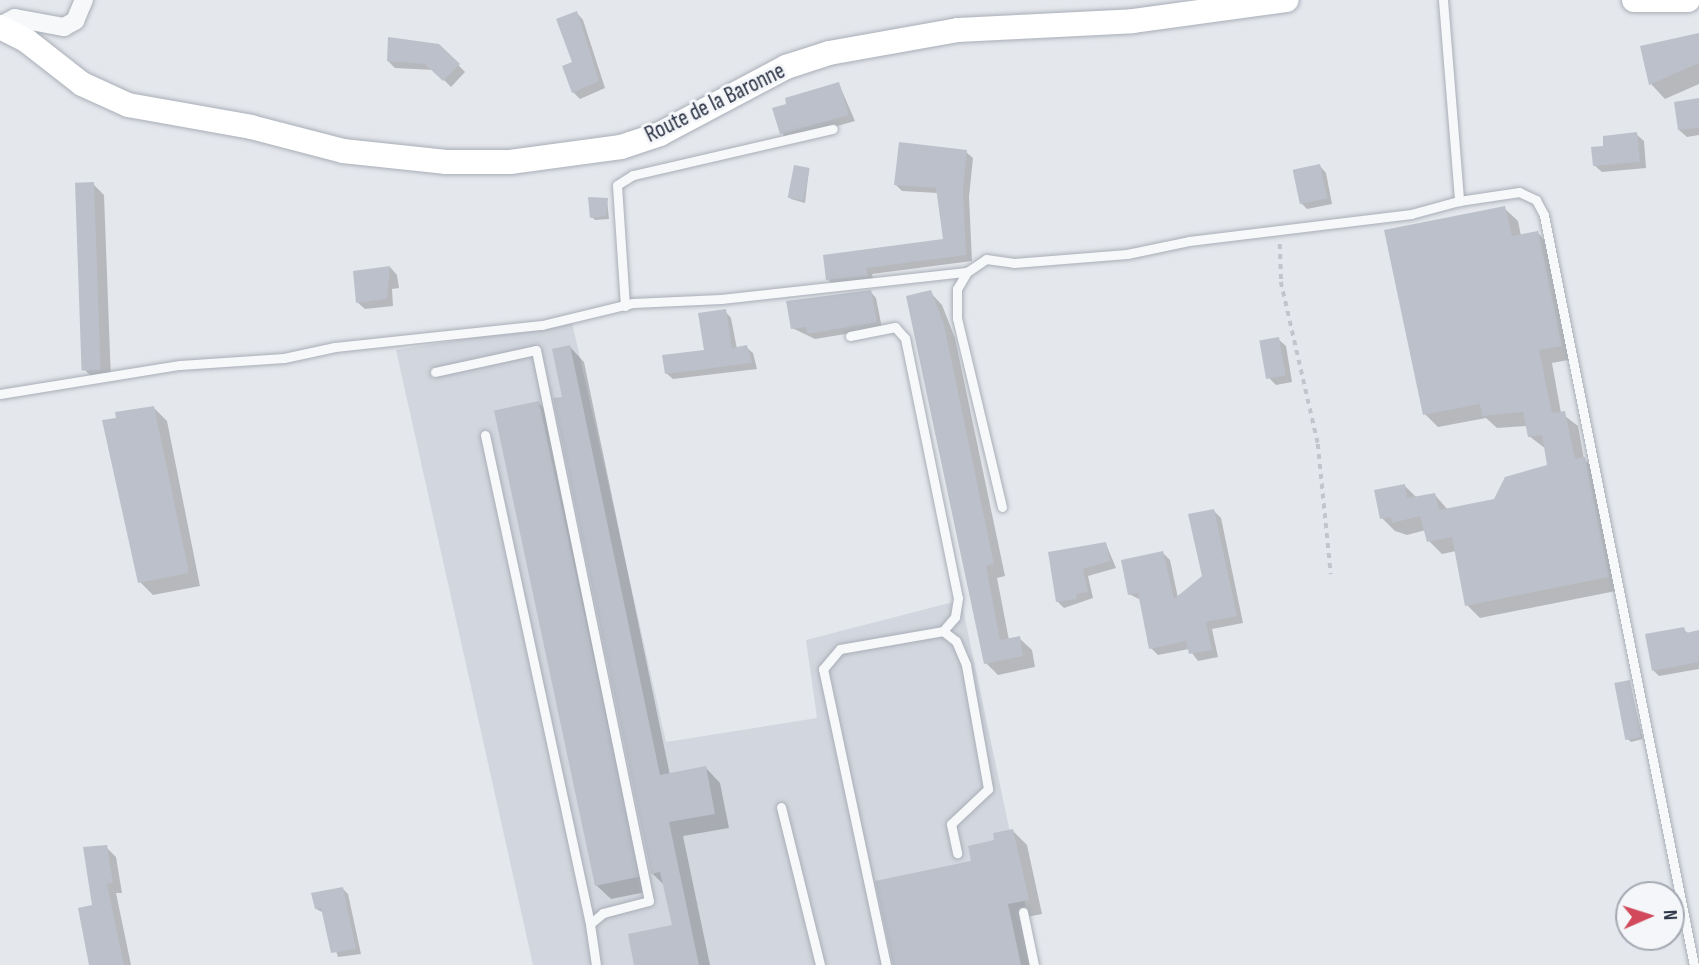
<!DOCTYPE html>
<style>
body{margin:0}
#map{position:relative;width:1699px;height:965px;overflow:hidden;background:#e4e7ec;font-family:"Sofia Sans Condensed",sans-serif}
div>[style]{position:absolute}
.built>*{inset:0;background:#d2d6de}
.shadow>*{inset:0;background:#0003}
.building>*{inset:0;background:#bbc0ca;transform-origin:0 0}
.path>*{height:3.5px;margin-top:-1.75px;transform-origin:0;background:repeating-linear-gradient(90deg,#c2c5cb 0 5px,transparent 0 10px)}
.roads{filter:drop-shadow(0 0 2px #a9aeb7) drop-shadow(0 0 2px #a9aeb7)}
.lane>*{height:9px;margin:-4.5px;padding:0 4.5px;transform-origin:4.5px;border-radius:4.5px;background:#f7f8fa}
.street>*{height:18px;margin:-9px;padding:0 9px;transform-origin:9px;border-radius:9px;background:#f7f8fa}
.secondary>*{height:24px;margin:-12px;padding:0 12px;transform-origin:12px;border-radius:12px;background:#fff}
span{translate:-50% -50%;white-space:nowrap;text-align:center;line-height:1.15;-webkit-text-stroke:6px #f4f6f9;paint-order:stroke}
.street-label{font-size:23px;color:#2b3445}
.north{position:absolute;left:1615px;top:881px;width:70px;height:70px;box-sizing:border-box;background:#f4f6f9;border:2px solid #a4a8b1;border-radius:50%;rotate:87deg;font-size:19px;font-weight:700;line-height:28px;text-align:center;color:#2b3445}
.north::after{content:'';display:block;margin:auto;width:24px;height:32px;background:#d1495b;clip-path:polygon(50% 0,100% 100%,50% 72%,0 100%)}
</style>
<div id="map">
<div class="built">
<i style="clip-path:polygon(572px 322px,666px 742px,817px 718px,806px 640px,961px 600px,1038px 965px,533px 965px,396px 350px)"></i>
</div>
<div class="shadow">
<i style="clip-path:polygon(577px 13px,583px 20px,605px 88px,580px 99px,573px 92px)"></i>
<i style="clip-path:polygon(1699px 35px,1699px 84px,1665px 99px,1651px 84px)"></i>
<i style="clip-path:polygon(439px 45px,465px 72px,451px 87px,434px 70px,395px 68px,388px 61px)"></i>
<i style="clip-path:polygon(839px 84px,855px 121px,788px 140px,782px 133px)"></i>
<i style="clip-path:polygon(1699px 100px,1699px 135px,1687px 137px,1679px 130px)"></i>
<i style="clip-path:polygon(1636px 134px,1644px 141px,1646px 168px,1602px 172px,1594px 165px,1605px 147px)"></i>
<i style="clip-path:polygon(966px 152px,973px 158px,969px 197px,972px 261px,872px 274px,874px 282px,835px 286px,828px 280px,945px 241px,938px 193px,902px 191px,896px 185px)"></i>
<i style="clip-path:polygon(1320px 166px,1326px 173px,1332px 204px,1307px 209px,1300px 202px)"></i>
<i style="clip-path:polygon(809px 170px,805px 203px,791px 199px,788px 196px)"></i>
<i style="clip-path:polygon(93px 184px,104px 195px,111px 380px,96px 381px,85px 370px)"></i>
<i style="clip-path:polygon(607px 200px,609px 219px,595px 220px,592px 217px)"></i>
<i style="clip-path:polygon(1504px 208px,1518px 221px,1521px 236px,1538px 233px,1551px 247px,1574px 359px,1552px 363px,1561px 413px,1578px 426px,1584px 459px,1598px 472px,1621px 590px,1480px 618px,1467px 605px,1456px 551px,1442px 554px,1429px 541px,1426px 530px,1407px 535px,1395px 531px,1382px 518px,1404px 485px,1417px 498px,1435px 495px,1448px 510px,1495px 500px,1549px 466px,1546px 449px,1529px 436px,1527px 426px,1497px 428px,1486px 418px,1438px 427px,1425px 414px)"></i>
<i style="clip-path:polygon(390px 267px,397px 275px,399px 288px,392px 289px,393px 306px,365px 309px,357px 302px)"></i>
<i style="clip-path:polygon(870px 291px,876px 298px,882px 328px,815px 339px,792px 328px)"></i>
<i style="clip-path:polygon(930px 292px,942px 305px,955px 338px,1005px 576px,997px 578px,1009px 640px,1019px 638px,1032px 650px,1035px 667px,998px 675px,986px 663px)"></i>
<i style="clip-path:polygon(725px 311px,731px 318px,737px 349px,746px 347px,753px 353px,757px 369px,673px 379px,666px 373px,706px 352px)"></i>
<i style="clip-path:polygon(1278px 339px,1286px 346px,1292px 382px,1276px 385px,1269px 378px)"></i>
<i style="clip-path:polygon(570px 347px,584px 362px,670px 775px,706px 768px,720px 783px,729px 828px,683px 836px,710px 965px,636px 965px,674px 926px,665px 886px,652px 873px,564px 398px)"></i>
<i style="clip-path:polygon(539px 403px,554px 418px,651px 891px,611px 899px,596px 885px)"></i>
<i style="clip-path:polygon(154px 408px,167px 421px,200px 586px,153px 595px,140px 582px)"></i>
<i style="clip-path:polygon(1214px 511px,1221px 518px,1243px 623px,1212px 629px,1218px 657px,1198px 661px,1189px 649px,1158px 655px,1151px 648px,1141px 600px,1129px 594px,1163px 553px,1170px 560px,1178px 598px,1204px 577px)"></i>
<i style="clip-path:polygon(1106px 544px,1116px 568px,1088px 576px,1093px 598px,1064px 608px,1057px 601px,1050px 553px)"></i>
<i style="clip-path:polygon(1683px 629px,1689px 634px,1699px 634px,1699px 669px,1659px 676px,1653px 670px)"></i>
<i style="clip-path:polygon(1629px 682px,1643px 739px,1631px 742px,1628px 739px)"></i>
<i style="clip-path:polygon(1013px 831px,1027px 845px,1042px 914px,1021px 918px,1031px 965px,894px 965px,973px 862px)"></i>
<i style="clip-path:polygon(106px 847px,116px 857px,122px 893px,116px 893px,131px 965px,91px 965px,94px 906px)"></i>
<i style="clip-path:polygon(343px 889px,348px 894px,361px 954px,338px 957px,324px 913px,316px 909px)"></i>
</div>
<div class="building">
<i style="clip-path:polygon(577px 11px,599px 81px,572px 93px,562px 66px,572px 62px,556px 19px)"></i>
<i style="clip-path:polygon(1699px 33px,1699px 63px,1649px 85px,1640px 46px)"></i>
<i style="clip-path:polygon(388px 37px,439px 44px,460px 64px,443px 81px,425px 64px,387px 61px)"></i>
<i style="clip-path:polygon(839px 82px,849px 115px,780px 134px,772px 108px,786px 104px,785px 98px)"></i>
<i style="clip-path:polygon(1699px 98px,1699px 128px,1678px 130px,1674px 102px)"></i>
<i style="clip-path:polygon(1637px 132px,1640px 162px,1593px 166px,1591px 147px,1603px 146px,1603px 136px)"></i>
<i style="clip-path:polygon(899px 142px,967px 150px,963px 189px,966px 255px,866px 268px,868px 276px,826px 280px,823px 255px,943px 239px,936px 188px,894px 185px)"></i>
<i style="left:1320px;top:164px;width:35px;height:28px;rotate:78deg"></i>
<i style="left:794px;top:165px;width:16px;height:33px;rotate:11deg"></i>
<i style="left:94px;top:182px;width:188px;height:19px;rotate:88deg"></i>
<i style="clip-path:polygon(588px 197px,608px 198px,606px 216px,590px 218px)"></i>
<i style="clip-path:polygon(1505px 206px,1512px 236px,1538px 231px,1562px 346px,1539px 350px,1551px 409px,1553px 413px,1565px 411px,1575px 459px,1585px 457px,1609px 577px,1465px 606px,1452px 537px,1427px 542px,1420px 516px,1392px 523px,1391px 517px,1380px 519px,1374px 490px,1405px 484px,1407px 498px,1435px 493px,1439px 510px,1494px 499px,1505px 477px,1547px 465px,1542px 435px,1528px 437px,1523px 412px,1482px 416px,1480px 404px,1423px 415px,1384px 230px)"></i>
<i style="clip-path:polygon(390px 266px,387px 299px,356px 303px,353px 271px)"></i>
<i style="clip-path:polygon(871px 290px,877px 322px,807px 334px,806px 327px,791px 329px,786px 301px)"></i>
<i style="clip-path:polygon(931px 290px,944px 325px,994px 564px,986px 566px,1000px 640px,1020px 636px,1023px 656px,984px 664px,906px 296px)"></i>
<i style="clip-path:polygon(726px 309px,732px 348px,747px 345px,752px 363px,665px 374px,662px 355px,704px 350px,698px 313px)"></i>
<i style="left:1279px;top:337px;width:39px;height:20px;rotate:80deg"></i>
<i style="clip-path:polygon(570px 345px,660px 775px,706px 766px,715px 814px,669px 822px,699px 965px,634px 965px,628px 934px,672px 925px,660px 872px,651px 874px,553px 398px,562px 397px,552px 349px)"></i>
<i style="left:539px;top:401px;width:486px;height:46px;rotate:78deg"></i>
<i style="clip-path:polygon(154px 406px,189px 573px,138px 583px,102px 420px,116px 418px,115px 412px)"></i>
<i style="clip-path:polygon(1214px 509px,1237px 616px,1206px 622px,1212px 650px,1189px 654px,1186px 641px,1149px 649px,1138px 593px,1128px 595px,1121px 560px,1163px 551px,1174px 599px,1202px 576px,1188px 514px)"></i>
<i style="clip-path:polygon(1106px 542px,1110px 561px,1083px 569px,1088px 592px,1076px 594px,1077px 599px,1056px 602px,1048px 552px)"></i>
<i style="clip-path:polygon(1684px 627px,1686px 633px,1699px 630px,1699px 662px,1652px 671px,1645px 634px)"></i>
<i style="left:1630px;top:680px;width:58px;height:16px;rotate:79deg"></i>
<i style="clip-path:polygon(1013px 829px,1029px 900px,1008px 904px,1021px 965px,893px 965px,875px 881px,971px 861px,968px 846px,994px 840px,993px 833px)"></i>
<i style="clip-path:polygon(107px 845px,113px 883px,107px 884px,124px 965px,89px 965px,78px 908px,92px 905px,83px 847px)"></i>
<i style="clip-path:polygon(343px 887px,356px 949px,331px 953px,321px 908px,315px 909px,311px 893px)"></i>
</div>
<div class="path">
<i style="left:1280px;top:244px;width:38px;rotate:88deg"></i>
<i style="left:1281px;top:282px;width:166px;rotate:77.1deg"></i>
<i style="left:1318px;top:444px;width:131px;rotate:84.3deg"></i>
</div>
<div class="roads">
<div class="lane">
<i style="left:1443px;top:0;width:202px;rotate:85.4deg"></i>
<i style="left:625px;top:306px;width:121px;rotate:-93.8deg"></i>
<i style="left:617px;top:185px;width:19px;rotate:-32deg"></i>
<i style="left:633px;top:175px;width:205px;rotate:-13deg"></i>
<i style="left:850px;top:336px;width:46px;rotate:-11.3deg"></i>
<i style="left:895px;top:327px;width:15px;rotate:48deg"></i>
<i style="left:905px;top:338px;width:265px;rotate:78.5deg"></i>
<i style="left:958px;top:598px;width:19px;rotate:99deg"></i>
<i style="left:955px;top:617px;width:18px;rotate:131deg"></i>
<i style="left:435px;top:372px;width:103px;rotate:-12.3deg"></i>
<i style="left:536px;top:350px;width:562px;rotate:78.41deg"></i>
<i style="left:649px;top:901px;width:48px;rotate:165.4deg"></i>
<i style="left:603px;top:913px;width:17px;rotate:140deg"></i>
<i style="left:590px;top:924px;width:41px;rotate:81.7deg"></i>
<i style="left:0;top:394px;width:182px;rotate:-9.2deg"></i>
<i style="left:180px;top:365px;width:104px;rotate:-3.9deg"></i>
<i style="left:284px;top:358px;width:52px;rotate:-12.2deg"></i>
<i style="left:335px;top:347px;width:208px;rotate:-6.1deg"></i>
<i style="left:542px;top:325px;width:94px;rotate:-13.6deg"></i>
<i style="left:633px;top:303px;width:88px;rotate:-2.6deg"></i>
<i style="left:721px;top:299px;width:247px;rotate:-6.3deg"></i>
<i style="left:485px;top:435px;width:500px;rotate:77.88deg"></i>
<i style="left:1002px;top:507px;width:194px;rotate:-103.4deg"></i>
<i style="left:957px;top:318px;width:29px;rotate:-90deg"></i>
<i style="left:957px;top:289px;width:20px;rotate:-60deg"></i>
<i style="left:967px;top:272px;width:23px;rotate:-34deg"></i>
<i style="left:986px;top:259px;width:28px;rotate:8deg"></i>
<i style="left:1014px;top:263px;width:113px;rotate:-4.6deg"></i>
<i style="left:1127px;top:254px;width:63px;rotate:-11.8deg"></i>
<i style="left:1189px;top:241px;width:224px;rotate:-6.9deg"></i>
<i style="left:1411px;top:214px;width:50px;rotate:-15.2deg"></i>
<i style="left:1459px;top:201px;width:61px;rotate:-8.5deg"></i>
<i style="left:1519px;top:192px;width:19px;rotate:25deg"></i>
<i style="left:1536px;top:200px;width:17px;rotate:62deg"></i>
<i style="left:1544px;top:215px;width:765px;rotate:78.69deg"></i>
<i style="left:781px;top:807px;width:163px;rotate:76.1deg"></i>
<i style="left:1023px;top:912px;width:54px;rotate:78.3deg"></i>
<i style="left:886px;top:965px;width:303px;rotate:-102deg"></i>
<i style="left:823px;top:669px;width:26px;rotate:-50deg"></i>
<i style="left:840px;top:649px;width:105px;rotate:-9.9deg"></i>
<i style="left:943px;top:631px;width:16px;rotate:38deg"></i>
<i style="left:956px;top:641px;width:26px;rotate:67deg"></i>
<i style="left:966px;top:665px;width:126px;rotate:79.9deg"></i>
<i style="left:988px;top:789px;width:51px;rotate:136.6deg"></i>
<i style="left:951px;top:824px;width:30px;rotate:78deg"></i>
</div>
<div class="street">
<i style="left:0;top:26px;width:17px;rotate:-28deg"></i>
<i style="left:15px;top:18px;width:50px;rotate:10.4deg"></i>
<i style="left:64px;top:27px;width:13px;rotate:-29deg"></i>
<i style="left:75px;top:21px;width:23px;rotate:-67deg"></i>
</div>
<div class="secondary">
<i style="left:1634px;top:0;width:54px"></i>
<i style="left:0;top:27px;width:30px;rotate:27deg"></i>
<i style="left:27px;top:41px;width:70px;rotate:38deg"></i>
<i style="left:82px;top:84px;width:51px;rotate:24.5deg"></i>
<i style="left:128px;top:105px;width:125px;rotate:10.1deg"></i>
<i style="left:251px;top:127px;width:95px;rotate:14.6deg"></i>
<i style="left:343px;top:151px;width:104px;rotate:6.1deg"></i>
<i style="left:446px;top:162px;width:64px"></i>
<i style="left:510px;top:162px;width:112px;rotate:-7.7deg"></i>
<i style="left:621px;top:147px;width:41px;rotate:-18.4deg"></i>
<i style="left:660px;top:134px;width:143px;rotate:-28deg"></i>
<i style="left:786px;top:67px;width:45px;rotate:-18deg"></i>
<i style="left:829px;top:53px;width:131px;rotate:-10.1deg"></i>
<i style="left:958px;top:30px;width:175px;rotate:-2.9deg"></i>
<i style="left:1133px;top:21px;width:155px;rotate:-7.8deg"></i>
</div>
</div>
<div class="street-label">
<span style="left:715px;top:103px;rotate:-26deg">Route de la Baronne</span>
</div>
<div class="north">N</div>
</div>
